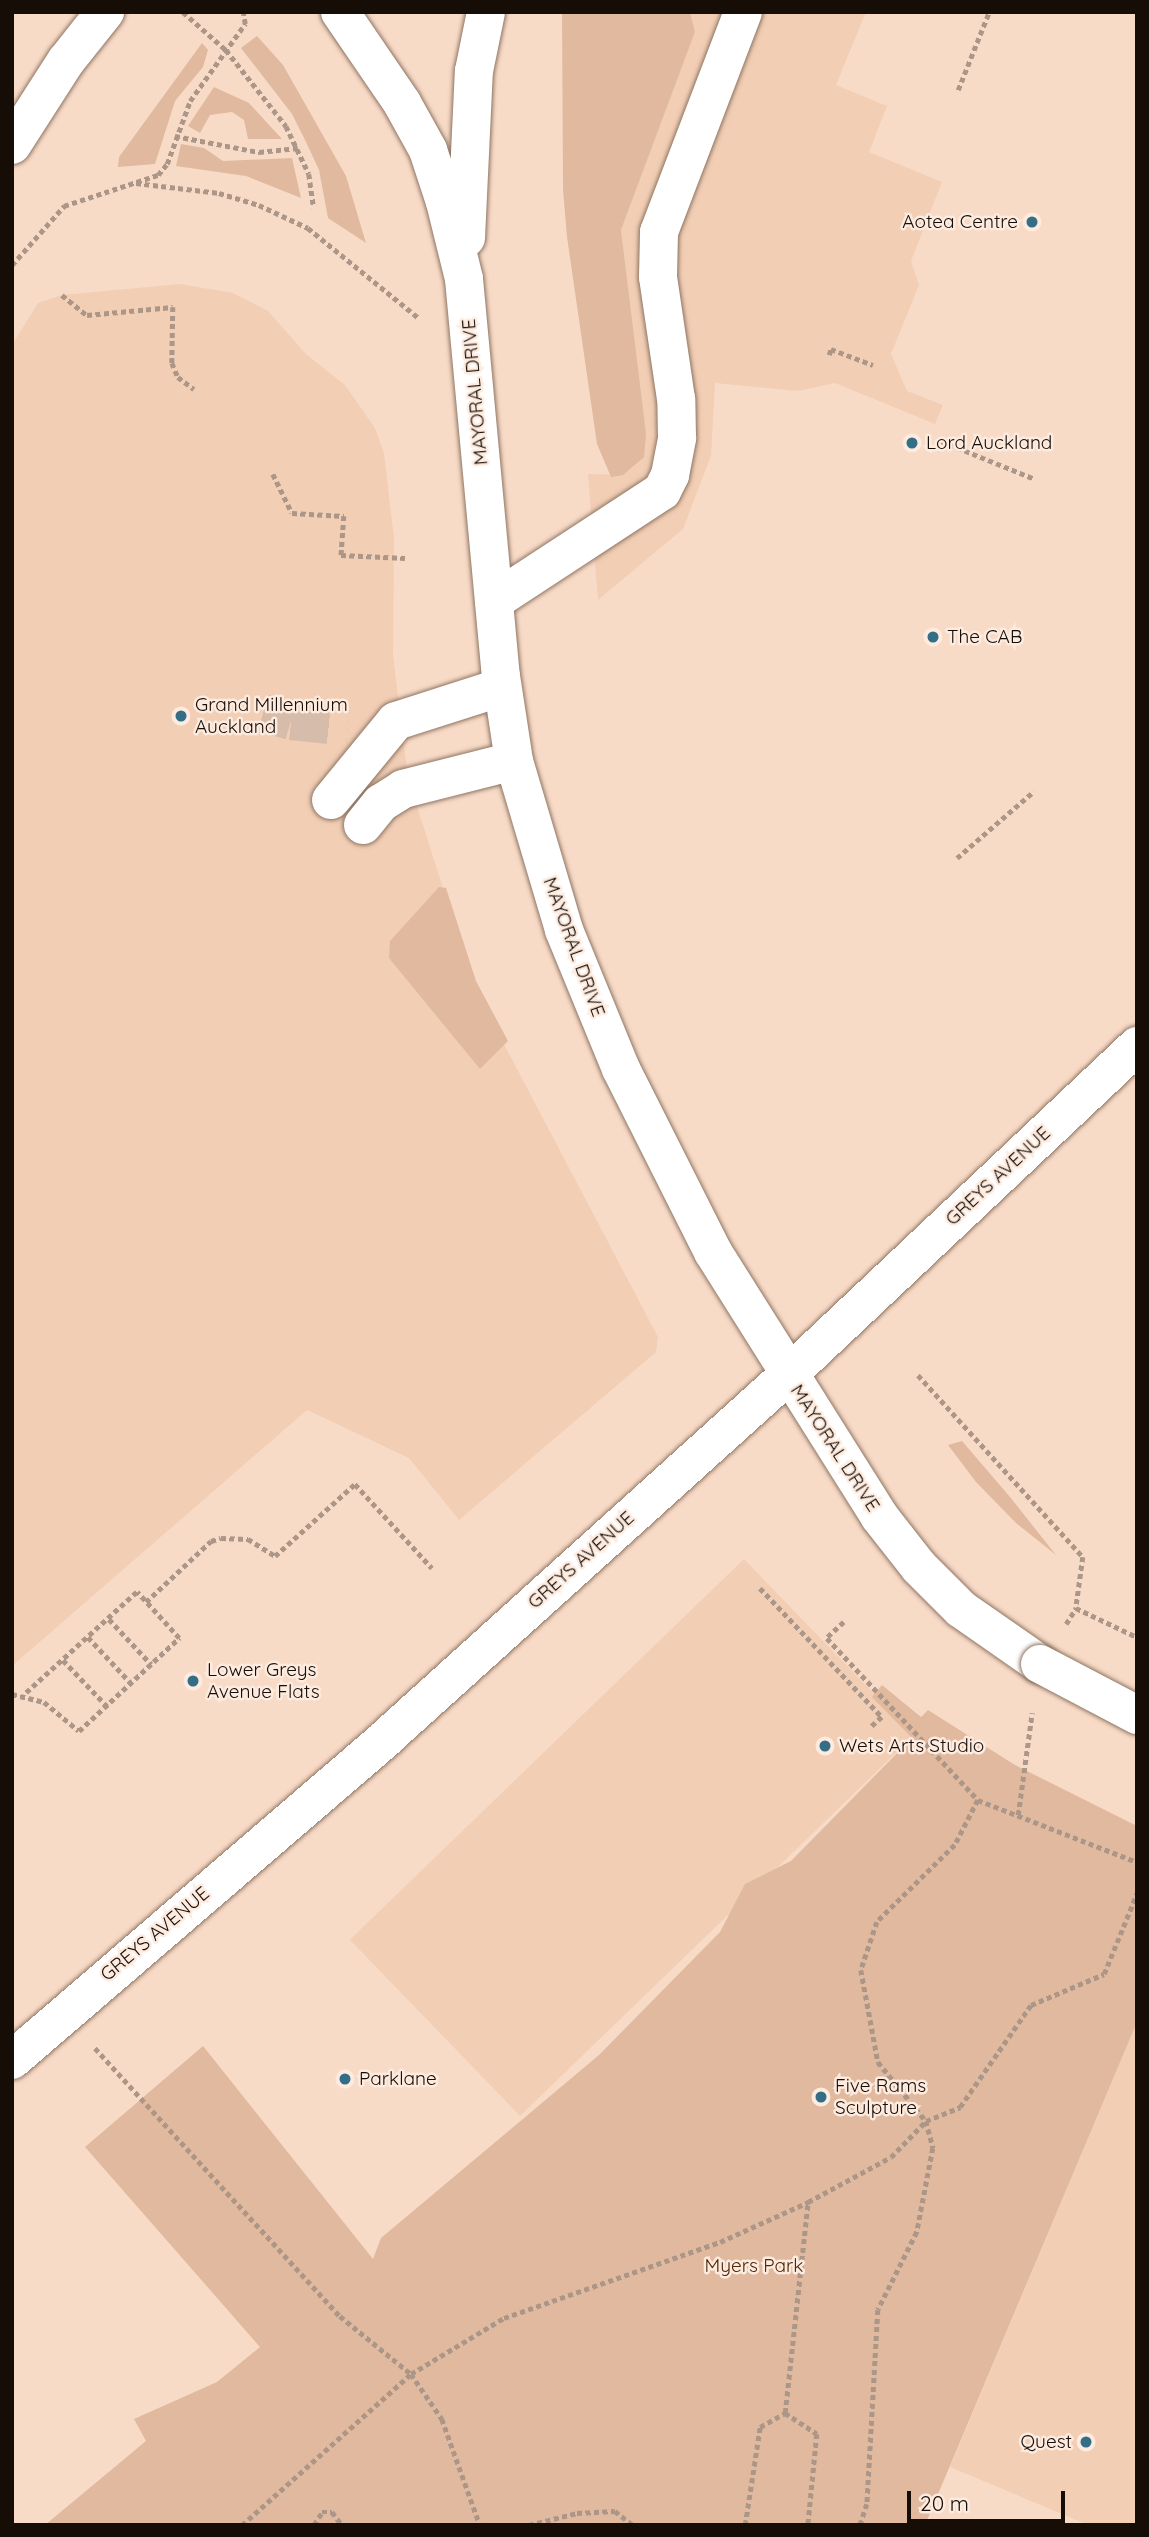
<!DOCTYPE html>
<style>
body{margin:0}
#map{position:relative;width:1149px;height:2537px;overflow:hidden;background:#f8dbc7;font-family:Quicksand,sans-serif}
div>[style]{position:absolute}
.built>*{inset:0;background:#f2ceb5;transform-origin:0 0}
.green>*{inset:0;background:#e0b99e}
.minor-tunnel>*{height:38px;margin-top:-19px;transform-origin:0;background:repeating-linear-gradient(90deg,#d6bcaa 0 38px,transparent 0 57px)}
.path>*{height:4.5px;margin-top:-2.25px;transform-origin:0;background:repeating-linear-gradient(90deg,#ac9687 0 5px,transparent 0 8.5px)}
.roads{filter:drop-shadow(0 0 2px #8e7563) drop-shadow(0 0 2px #8e7563)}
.minor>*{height:38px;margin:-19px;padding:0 19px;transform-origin:19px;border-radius:19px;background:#fff}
.major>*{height:38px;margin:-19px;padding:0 19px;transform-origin:19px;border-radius:19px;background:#fff}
.bridges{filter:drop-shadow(0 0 2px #8e7563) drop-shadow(0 0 2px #8e7563)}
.major-bridge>*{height:38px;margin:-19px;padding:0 19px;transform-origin:19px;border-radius:19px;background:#fff}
.dots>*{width:19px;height:19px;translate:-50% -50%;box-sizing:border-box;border:4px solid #fdebdf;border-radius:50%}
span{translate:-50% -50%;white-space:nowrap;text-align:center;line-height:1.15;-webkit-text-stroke:5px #fdebdf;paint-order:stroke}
.poi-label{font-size:19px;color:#160d07}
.right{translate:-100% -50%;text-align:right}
.left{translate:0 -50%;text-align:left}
.street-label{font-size:19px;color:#160d07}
.park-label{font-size:19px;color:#4f2805}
.frame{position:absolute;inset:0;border:14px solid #160d07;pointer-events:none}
.scale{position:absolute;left:907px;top:2491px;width:158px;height:32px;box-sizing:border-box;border:4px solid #160d07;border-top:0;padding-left:9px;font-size:21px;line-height:24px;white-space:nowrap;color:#160d07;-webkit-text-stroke:5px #fdebdf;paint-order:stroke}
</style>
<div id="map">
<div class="built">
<i style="clip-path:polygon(690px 12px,866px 12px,836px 85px,887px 106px,869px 152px,942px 182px,911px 261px,919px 285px,891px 354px,907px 391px,943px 405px,935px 424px,835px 383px,798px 391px,715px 383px,711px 456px,683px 529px,598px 600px,588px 474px,623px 475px,640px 394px,621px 230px,695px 32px)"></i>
<i style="clip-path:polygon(180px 284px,233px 293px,268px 311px,306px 354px,345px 385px,375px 428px,384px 453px,394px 538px,393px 655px,408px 778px,475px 989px,658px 1337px,656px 1352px,459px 1520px,409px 1458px,307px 1410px,12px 1666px,12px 345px,38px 303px,62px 295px)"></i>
<i style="left:744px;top:1559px;width:245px;height:548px;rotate:46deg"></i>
<i style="clip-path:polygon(1137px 2022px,1137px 2525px,1088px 2525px,950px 2467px)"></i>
</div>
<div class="green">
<i style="clip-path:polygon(562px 12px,690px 12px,695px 32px,621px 230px,646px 434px,644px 457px,623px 475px,611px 477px,597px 444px,567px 237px,563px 190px)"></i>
<i style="clip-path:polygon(257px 36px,283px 65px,346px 176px,366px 243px,328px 218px,319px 170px,306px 142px,292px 114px,241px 48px)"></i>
<i style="clip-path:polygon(202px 43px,208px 50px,203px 67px,175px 101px,155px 164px,118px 167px,119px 157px)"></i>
<i style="clip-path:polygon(214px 87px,249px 103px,282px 139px,248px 139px,244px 120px,232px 112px,210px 115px,200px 133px,188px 126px)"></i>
<i style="clip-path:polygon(181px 144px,204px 148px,223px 161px,292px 158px,301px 198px,246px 176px,176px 166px)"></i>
<i style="clip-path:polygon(439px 887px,446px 888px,476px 981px,508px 1041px,480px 1069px,389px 958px,390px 941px)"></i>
<i style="clip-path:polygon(962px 1441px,1010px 1497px,1056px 1555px,1016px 1523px,976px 1482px,948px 1445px)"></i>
<i style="clip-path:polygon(882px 1685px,921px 1717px,928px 1710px,1015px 1765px,1137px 1826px,1137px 2022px,925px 2525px,45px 2525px,146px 2441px,134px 2419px,217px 2382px,260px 2347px,85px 2147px,203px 2046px,373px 2259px,381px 2238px,599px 2055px,720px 1932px,745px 1884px,791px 1861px,912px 1738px,872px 1697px)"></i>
</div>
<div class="minor-tunnel">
<i style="left:263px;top:713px;width:29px;rotate:16deg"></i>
<i style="left:291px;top:721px;width:57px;rotate:6deg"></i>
</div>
<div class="path">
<i style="left:183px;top:12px;width:57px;rotate:41.5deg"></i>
<i style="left:226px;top:50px;width:97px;rotate:51.7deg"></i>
<i style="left:286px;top:126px;width:53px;rotate:64.4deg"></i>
<i style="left:309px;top:174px;width:34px;rotate:82deg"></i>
<i style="left:958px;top:90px;width:84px;rotate:-68.3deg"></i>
<i style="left:175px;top:136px;width:86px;rotate:10.8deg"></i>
<i style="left:259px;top:152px;width:39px;rotate:-6deg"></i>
<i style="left:136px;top:183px;width:84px;rotate:6.9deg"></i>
<i style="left:219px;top:193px;width:42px;rotate:16.7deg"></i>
<i style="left:259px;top:205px;width:54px;rotate:25.1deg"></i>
<i style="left:308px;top:228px;width:144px;rotate:39.1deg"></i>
<i style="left:12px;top:265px;width:79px;rotate:-48.6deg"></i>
<i style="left:64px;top:206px;width:99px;rotate:-18.3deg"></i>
<i style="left:158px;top:175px;width:14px;rotate:-51deg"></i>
<i style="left:167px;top:164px;width:67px;rotate:-69.9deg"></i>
<i style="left:190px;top:101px;width:95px;rotate:-54.5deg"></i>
<i style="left:245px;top:24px;width:12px;rotate:-99deg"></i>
<i style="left:62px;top:295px;width:32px;rotate:39deg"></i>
<i style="left:87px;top:315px;width:86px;rotate:-5.3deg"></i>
<i style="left:173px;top:307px;width:56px;rotate:91deg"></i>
<i style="left:172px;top:363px;width:15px;rotate:67deg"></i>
<i style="left:178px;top:377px;width:20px;rotate:37deg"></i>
<i style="left:829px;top:355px;width:6px;rotate:-72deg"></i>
<i style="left:831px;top:349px;width:45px;rotate:20.9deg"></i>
<i style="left:941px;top:441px;width:101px;rotate:22deg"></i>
<i style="left:273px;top:474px;width:43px;rotate:64deg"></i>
<i style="left:292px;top:513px;width:52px;rotate:3.3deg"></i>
<i style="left:344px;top:516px;width:39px;rotate:94deg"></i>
<i style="left:341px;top:555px;width:64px;rotate:2.7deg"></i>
<i style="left:957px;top:858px;width:102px;rotate:-41deg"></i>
<i style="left:918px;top:1375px;width:246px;rotate:47.8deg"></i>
<i style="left:1083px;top:1557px;width:51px;rotate:97.8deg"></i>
<i style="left:760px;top:1588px;width:178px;rotate:46.6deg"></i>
<i style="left:882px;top:1717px;width:15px;rotate:138deg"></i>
<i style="left:146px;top:1602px;width:89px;rotate:-43.2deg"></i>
<i style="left:211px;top:1541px;width:10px;rotate:-17deg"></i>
<i style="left:221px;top:1538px;width:27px;rotate:2deg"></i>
<i style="left:248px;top:1539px;width:32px;rotate:32deg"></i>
<i style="left:275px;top:1556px;width:108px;rotate:-42deg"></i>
<i style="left:355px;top:1484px;width:114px;rotate:47.5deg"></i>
<i style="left:109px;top:1619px;width:62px;rotate:47deg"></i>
<i style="left:844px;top:1622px;width:23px;rotate:137deg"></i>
<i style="left:827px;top:1638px;width:221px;rotate:47deg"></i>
<i style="left:978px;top:1800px;width:51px;rotate:117.1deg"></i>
<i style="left:955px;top:1845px;width:110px;rotate:135.4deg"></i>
<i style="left:877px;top:1922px;width:51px;rotate:108.4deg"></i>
<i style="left:861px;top:1970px;width:94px;rotate:79.5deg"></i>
<i style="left:878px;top:2062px;width:76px;rotate:50.9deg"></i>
<i style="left:926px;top:2121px;width:28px;rotate:75deg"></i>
<i style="left:933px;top:2148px;width:86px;rotate:100.8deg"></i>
<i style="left:917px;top:2232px;width:87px;rotate:116.6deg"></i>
<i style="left:878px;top:2310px;width:194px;rotate:93.2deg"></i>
<i style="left:867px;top:2504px;width:22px;rotate:108deg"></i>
<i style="left:1066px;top:1624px;width:19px;rotate:-58deg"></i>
<i style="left:1076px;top:1608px;width:68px;rotate:25.4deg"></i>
<i style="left:88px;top:1637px;width:62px;rotate:47deg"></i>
<i style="left:63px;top:1660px;width:64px;rotate:46.3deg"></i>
<i style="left:12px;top:1694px;width:33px;rotate:14deg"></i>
<i style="left:44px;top:1702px;width:45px;rotate:39.6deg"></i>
<i style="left:79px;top:1731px;width:137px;rotate:-42.9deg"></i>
<i style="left:179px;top:1638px;width:62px;rotate:-132.4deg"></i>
<i style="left:137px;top:1592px;width:153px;rotate:137.7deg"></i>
<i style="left:978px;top:1800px;width:171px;rotate:21.3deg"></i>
<i style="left:1018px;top:1815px;width:103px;rotate:-82.2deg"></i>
<i style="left:95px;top:2048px;width:363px;rotate:47.6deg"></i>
<i style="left:340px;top:2316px;width:92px;rotate:39.2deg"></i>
<i style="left:411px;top:2374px;width:55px;rotate:55.4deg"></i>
<i style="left:442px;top:2419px;width:113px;rotate:70.3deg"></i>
<i style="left:785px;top:2413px;width:212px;rotate:-83.8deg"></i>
<i style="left:785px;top:2413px;width:38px;rotate:33deg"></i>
<i style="left:817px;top:2434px;width:91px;rotate:95.6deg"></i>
<i style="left:242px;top:2525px;width:227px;rotate:-41.8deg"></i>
<i style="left:411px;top:2374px;width:109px;rotate:-31.1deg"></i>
<i style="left:504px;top:2318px;width:229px;rotate:-19.4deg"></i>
<i style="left:720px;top:2242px;width:97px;rotate:-24.4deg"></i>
<i style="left:808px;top:2202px;width:94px;rotate:-28.5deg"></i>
<i style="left:891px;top:2157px;width:50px;rotate:-45.8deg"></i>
<i style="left:926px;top:2121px;width:37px;rotate:-22deg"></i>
<i style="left:960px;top:2107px;width:124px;rotate:-55.2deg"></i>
<i style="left:1031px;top:2005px;width:79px;rotate:-23deg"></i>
<i style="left:1104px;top:1974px;width:87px;rotate:-67.8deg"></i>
<i style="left:314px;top:2525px;width:15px;rotate:-58deg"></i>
<i style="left:322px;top:2512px;width:10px"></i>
<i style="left:332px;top:2512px;width:16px;rotate:52deg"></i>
<i style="left:529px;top:2525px;width:49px;rotate:-14deg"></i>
<i style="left:577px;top:2513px;width:38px;rotate:-3deg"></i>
<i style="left:615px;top:2511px;width:23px;rotate:38deg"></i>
<i style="left:745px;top:2525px;width:99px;rotate:-81.3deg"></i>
<i style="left:760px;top:2427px;width:29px;rotate:-29deg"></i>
</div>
<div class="roads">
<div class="minor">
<i style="left:12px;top:145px;width:100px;rotate:-57.3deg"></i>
<i style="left:66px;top:61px;width:63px;rotate:-51.5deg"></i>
<i style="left:494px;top:601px;width:201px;rotate:-33.2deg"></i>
<i style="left:662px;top:491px;width:18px;rotate:-63deg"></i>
<i style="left:670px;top:475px;width:38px;rotate:-79deg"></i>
<i style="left:677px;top:438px;width:39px;rotate:-91deg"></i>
<i style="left:676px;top:399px;width:123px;rotate:-98.4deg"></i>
<i style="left:658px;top:277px;width:45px;rotate:-88.7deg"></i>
<i style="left:659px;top:232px;width:235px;rotate:-69.1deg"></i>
<i style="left:331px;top:800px;width:102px;rotate:-50.6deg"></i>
<i style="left:396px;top:721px;width:111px;rotate:-17.8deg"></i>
<i style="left:363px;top:825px;width:28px;rotate:-51deg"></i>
<i style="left:381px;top:803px;width:26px;rotate:-32deg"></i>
<i style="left:403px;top:789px;width:114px;rotate:-14.2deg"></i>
<i style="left:12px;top:2060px;width:495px;rotate:-40.7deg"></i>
<i style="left:387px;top:1737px;width:540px;rotate:-42.07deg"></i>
<i style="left:788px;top:1375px;width:480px;rotate:-43.3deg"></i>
</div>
<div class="major">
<i style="left:340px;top:12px;width:110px;rotate:55.7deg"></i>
<i style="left:402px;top:103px;width:54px;rotate:61deg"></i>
<i style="left:428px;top:150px;width:55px;rotate:71.9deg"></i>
<i style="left:445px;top:202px;width:79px;rotate:76.1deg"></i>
<i style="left:464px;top:279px;width:399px;rotate:84.7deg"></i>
<i style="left:501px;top:676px;width:86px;rotate:81.3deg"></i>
<i style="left:514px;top:761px;width:176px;rotate:73.5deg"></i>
<i style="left:564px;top:930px;width:150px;rotate:67.7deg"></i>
<i style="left:621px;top:1069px;width:205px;rotate:63.3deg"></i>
<i style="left:713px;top:1252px;width:312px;rotate:57.8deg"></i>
<i style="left:879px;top:1516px;width:65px;rotate:51.9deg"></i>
<i style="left:919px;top:1567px;width:59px;rotate:45deg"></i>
<i style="left:961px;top:1609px;width:96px;rotate:34.8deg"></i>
<i style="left:466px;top:238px;width:167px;rotate:-87.3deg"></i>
<i style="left:474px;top:71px;width:60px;rotate:-78.5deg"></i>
</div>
</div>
<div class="bridges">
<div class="major-bridge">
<i style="left:1040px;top:1664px;width:110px;rotate:27.7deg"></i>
</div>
</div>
<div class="dots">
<i style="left:1032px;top:222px;background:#336d86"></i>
<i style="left:912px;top:443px;background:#336d86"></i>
<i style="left:933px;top:637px;background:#336d86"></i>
<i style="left:181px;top:716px;background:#336d86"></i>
<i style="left:193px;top:1681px;background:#336d86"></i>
<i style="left:825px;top:1746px;background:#336d86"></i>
<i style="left:345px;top:2079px;background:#336d86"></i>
<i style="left:821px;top:2097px;background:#336d86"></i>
<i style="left:1086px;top:2442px;background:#336d86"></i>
</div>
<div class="poi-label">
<span class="right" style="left:1018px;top:222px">Aotea Centre</span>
<span class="left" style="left:926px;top:443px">Lord Auckland</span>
<span class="left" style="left:947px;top:637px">The CAB</span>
<span class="left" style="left:195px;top:716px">Grand Millennium<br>Auckland</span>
<span class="left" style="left:207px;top:1681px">Lower Greys<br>Avenue Flats</span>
<span class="left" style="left:839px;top:1746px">Wets Arts Studio</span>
<span class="left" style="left:359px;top:2079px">Parklane</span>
<span class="left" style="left:835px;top:2097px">Five Rams<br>Sculpture</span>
<span class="right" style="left:1072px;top:2442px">Quest</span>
</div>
<div class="street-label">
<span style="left:475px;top:392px;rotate:-95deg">MAYORAL DRIVE</span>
<span style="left:574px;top:947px;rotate:70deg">MAYORAL DRIVE</span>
<span style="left:998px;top:1176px;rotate:-43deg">GREYS AVENUE</span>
<span style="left:835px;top:1448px;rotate:57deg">MAYORAL DRIVE</span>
<span style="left:581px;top:1560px;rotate:-42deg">GREYS AVENUE</span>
<span style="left:155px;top:1934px;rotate:-40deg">GREYS AVENUE</span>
</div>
<div class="park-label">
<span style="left:754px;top:2266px">Myers Park</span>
</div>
<div class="frame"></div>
<div class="scale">20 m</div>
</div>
